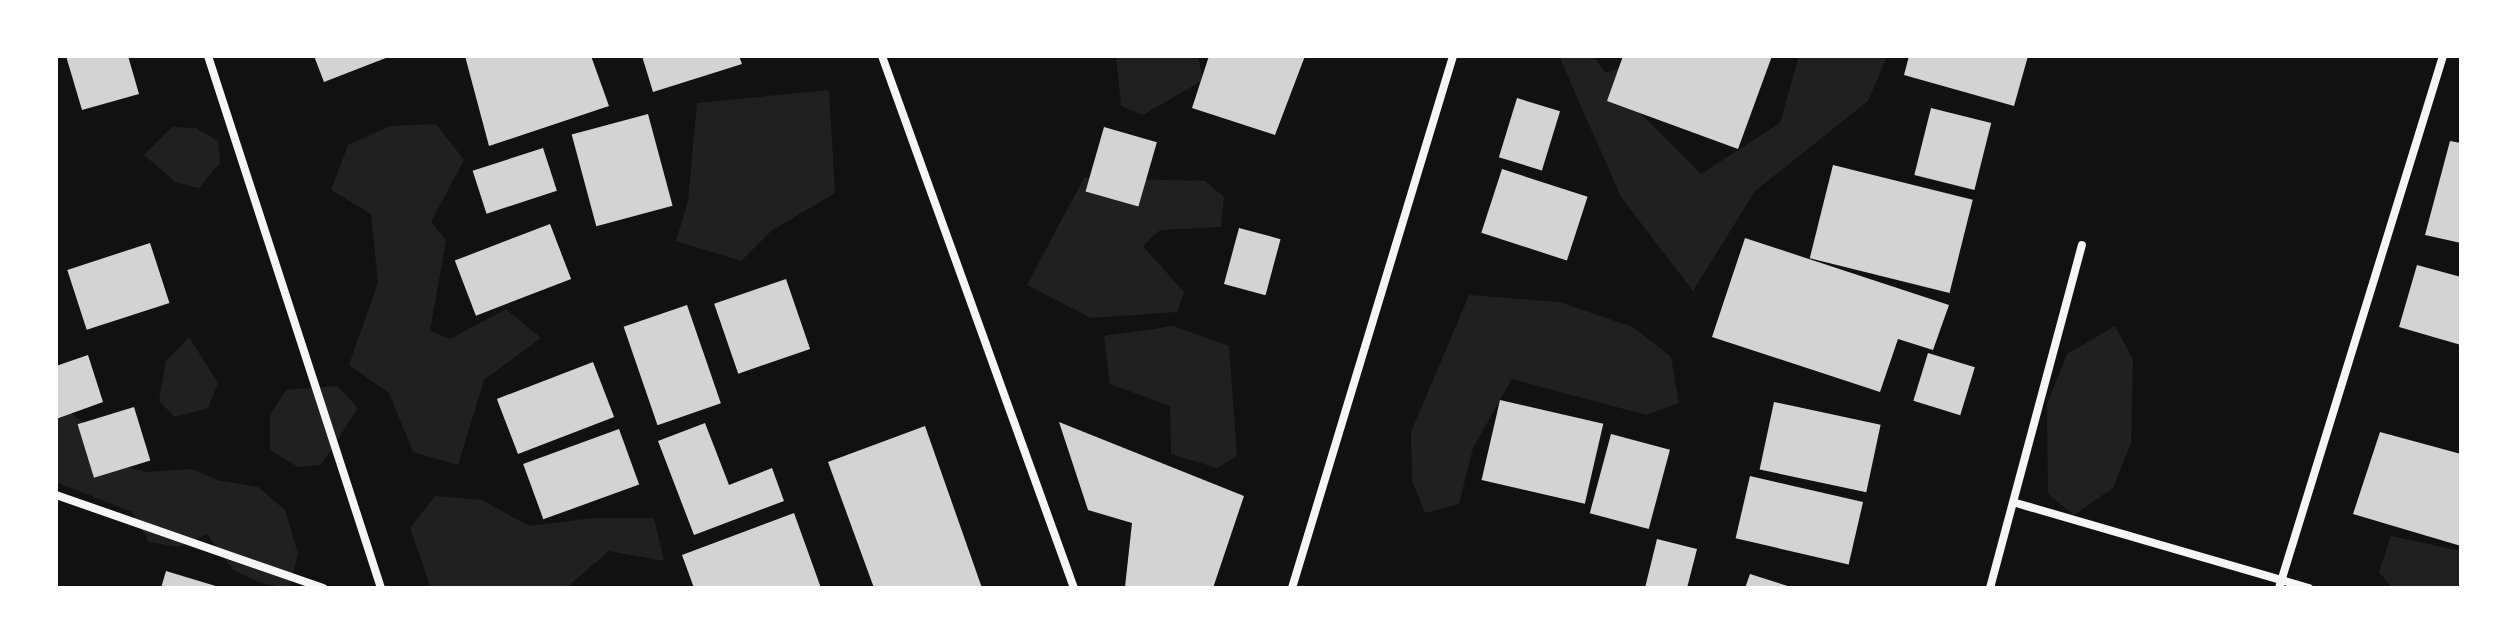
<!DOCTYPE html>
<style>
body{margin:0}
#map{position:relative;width:2517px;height:644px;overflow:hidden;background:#111;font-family:"PT Sans Narrow",sans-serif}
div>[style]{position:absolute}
.green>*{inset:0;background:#202020}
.building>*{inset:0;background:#d3d3d3;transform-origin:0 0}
.minor>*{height:8px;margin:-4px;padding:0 4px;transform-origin:4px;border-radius:4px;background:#f5f5f5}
span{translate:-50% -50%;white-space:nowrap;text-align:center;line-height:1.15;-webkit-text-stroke:7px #fff;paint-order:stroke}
.frame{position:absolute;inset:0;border:58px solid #fff;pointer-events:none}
</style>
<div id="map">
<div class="green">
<i style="clip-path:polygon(1116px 56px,1198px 56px,1203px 80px,1143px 115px,1121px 106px)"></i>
<i style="clip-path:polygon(1559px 56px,1594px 56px,1605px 73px,1642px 61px,1639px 112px,1701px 174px,1780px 123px,1799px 56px,1887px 56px,1868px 101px,1755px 191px,1693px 291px,1621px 197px)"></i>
<i style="clip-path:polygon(829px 90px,835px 193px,771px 231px,741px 261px,676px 241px,688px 201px,697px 103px)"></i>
<i style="clip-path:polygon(436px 124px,464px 160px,431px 222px,446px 240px,430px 331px,450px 339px,506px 309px,541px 338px,484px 380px,458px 465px,413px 452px,389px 393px,349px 365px,378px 282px,371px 214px,331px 190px,348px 145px,390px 126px)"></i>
<i style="clip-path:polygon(172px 127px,196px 128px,218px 141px,220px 163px,199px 188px,175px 182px,144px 155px)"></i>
<i style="clip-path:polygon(1084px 178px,1205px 181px,1224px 197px,1221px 227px,1160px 230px,1143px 246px,1184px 292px,1177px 312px,1091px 318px,1027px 285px)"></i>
<i style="clip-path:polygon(1469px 295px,1559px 302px,1633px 327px,1671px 357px,1679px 403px,1646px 415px,1512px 379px,1473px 448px,1459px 504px,1425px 513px,1412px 481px,1411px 432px)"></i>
<i style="clip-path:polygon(1173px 326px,1229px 346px,1237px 456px,1217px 468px,1171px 454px,1170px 406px,1110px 384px,1104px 336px)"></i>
<i style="clip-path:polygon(2115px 326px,2133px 360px,2131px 443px,2113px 488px,2074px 515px,2048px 494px,2047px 404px,2067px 354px)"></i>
<i style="clip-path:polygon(189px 337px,218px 383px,208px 408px,175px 417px,159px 401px,166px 361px)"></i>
<i style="clip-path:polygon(337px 386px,358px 408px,321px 465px,298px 467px,270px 450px,270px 415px,286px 390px)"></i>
<i style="clip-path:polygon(56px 400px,91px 429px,110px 463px,146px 472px,193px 469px,217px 480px,258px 487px,285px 510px,298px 554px,289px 588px,261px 583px,233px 570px,207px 534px,179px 547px,149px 542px,132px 512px,56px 482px)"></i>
<i style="clip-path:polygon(435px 496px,482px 500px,529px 526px,593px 518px,654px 518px,664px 561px,609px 551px,566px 588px,431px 588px,410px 528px)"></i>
<i style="clip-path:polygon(2391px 536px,2461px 551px,2461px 588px,2392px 588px,2379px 572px)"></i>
</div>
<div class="building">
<i style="clip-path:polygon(66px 56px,128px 56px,139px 94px,82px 110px)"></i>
<i style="clip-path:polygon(314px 56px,391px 56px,324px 82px)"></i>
<i style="clip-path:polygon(465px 56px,591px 56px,609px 106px,489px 146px)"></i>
<i style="clip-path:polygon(642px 56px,739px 56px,742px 64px,653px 92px)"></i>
<i style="clip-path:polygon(1209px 56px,1305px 56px,1275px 135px,1192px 108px)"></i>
<i style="clip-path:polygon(1623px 56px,1772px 56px,1738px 149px,1607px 101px)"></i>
<i style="clip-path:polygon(1909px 56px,2028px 56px,2014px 106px,1904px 75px)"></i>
<i style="left:1517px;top:98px;width:45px;height:62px;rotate:17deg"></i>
<i style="left:1931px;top:108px;width:62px;height:69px;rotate:14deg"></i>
<i style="left:648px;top:114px;width:95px;height:79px;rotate:75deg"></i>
<i style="left:1104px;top:127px;width:55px;height:67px;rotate:16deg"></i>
<i style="clip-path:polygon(2450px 141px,2461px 143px,2461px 243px,2425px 235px)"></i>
<i style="left:543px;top:148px;width:45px;height:74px;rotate:72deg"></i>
<i style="left:1833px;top:165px;width:144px;height:96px;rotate:14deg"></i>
<i style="left:1502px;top:169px;width:90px;height:67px;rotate:18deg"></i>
<i style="left:550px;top:224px;width:59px;height:102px;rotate:69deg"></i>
<i style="left:1239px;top:228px;width:43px;height:58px;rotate:15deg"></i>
<i style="clip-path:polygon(1745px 238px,1949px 305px,1933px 350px,1898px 339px,1880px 392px,1712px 337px)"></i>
<i style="left:150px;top:243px;width:63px;height:87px;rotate:72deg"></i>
<i style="clip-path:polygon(2417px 265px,2461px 277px,2461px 345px,2399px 327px)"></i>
<i style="left:786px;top:279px;width:74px;height:76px;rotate:71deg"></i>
<i style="left:687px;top:305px;width:104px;height:67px;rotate:71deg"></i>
<i style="left:1928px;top:353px;width:49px;height:50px;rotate:17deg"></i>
<i style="clip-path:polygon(88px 355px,103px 402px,56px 419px,56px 366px)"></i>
<i style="left:593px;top:362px;width:59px;height:103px;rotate:69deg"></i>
<i style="left:1500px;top:400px;width:106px;height:82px;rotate:13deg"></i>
<i style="left:1774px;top:402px;width:109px;height:69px;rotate:12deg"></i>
<i style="left:134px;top:407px;width:56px;height:59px;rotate:73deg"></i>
<i style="clip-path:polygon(1059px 422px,1244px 496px,1213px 588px,1125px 587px,1132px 523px,1088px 510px)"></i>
<i style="clip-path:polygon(705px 423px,729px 485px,772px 468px,784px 501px,694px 535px,658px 441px)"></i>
<i style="clip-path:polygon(925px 426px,982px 588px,874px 588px,828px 462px)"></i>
<i style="left:619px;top:429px;width:59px;height:102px;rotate:70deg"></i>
<i style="clip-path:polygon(2380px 432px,2461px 454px,2461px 546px,2353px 514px)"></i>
<i style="left:1611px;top:434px;width:61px;height:82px;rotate:15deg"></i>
<i style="left:1750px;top:476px;width:116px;height:64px;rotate:13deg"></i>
<i style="clip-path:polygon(794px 513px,821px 588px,694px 588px,682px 555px)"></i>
<i style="clip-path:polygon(1657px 539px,1697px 549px,1687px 588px,1645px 588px)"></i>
<i style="clip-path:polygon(166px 571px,219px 587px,219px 588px,161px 588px)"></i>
<i style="clip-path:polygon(1750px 574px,1791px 587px,1791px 588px,1745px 588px)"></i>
</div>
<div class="minor">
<i style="left:208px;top:56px;width:559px;rotate:71.99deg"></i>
<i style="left:882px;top:56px;width:566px;rotate:70.16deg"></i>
<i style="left:56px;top:495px;width:283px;rotate:19.2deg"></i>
<i style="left:2016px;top:503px;width:305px;rotate:16.2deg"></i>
<i style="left:1292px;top:588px;width:556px;rotate:-73.16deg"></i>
<i style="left:1990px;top:588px;width:355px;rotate:-75deg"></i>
<i style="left:2279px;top:588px;width:557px;rotate:-72.87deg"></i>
</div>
<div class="frame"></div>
</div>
